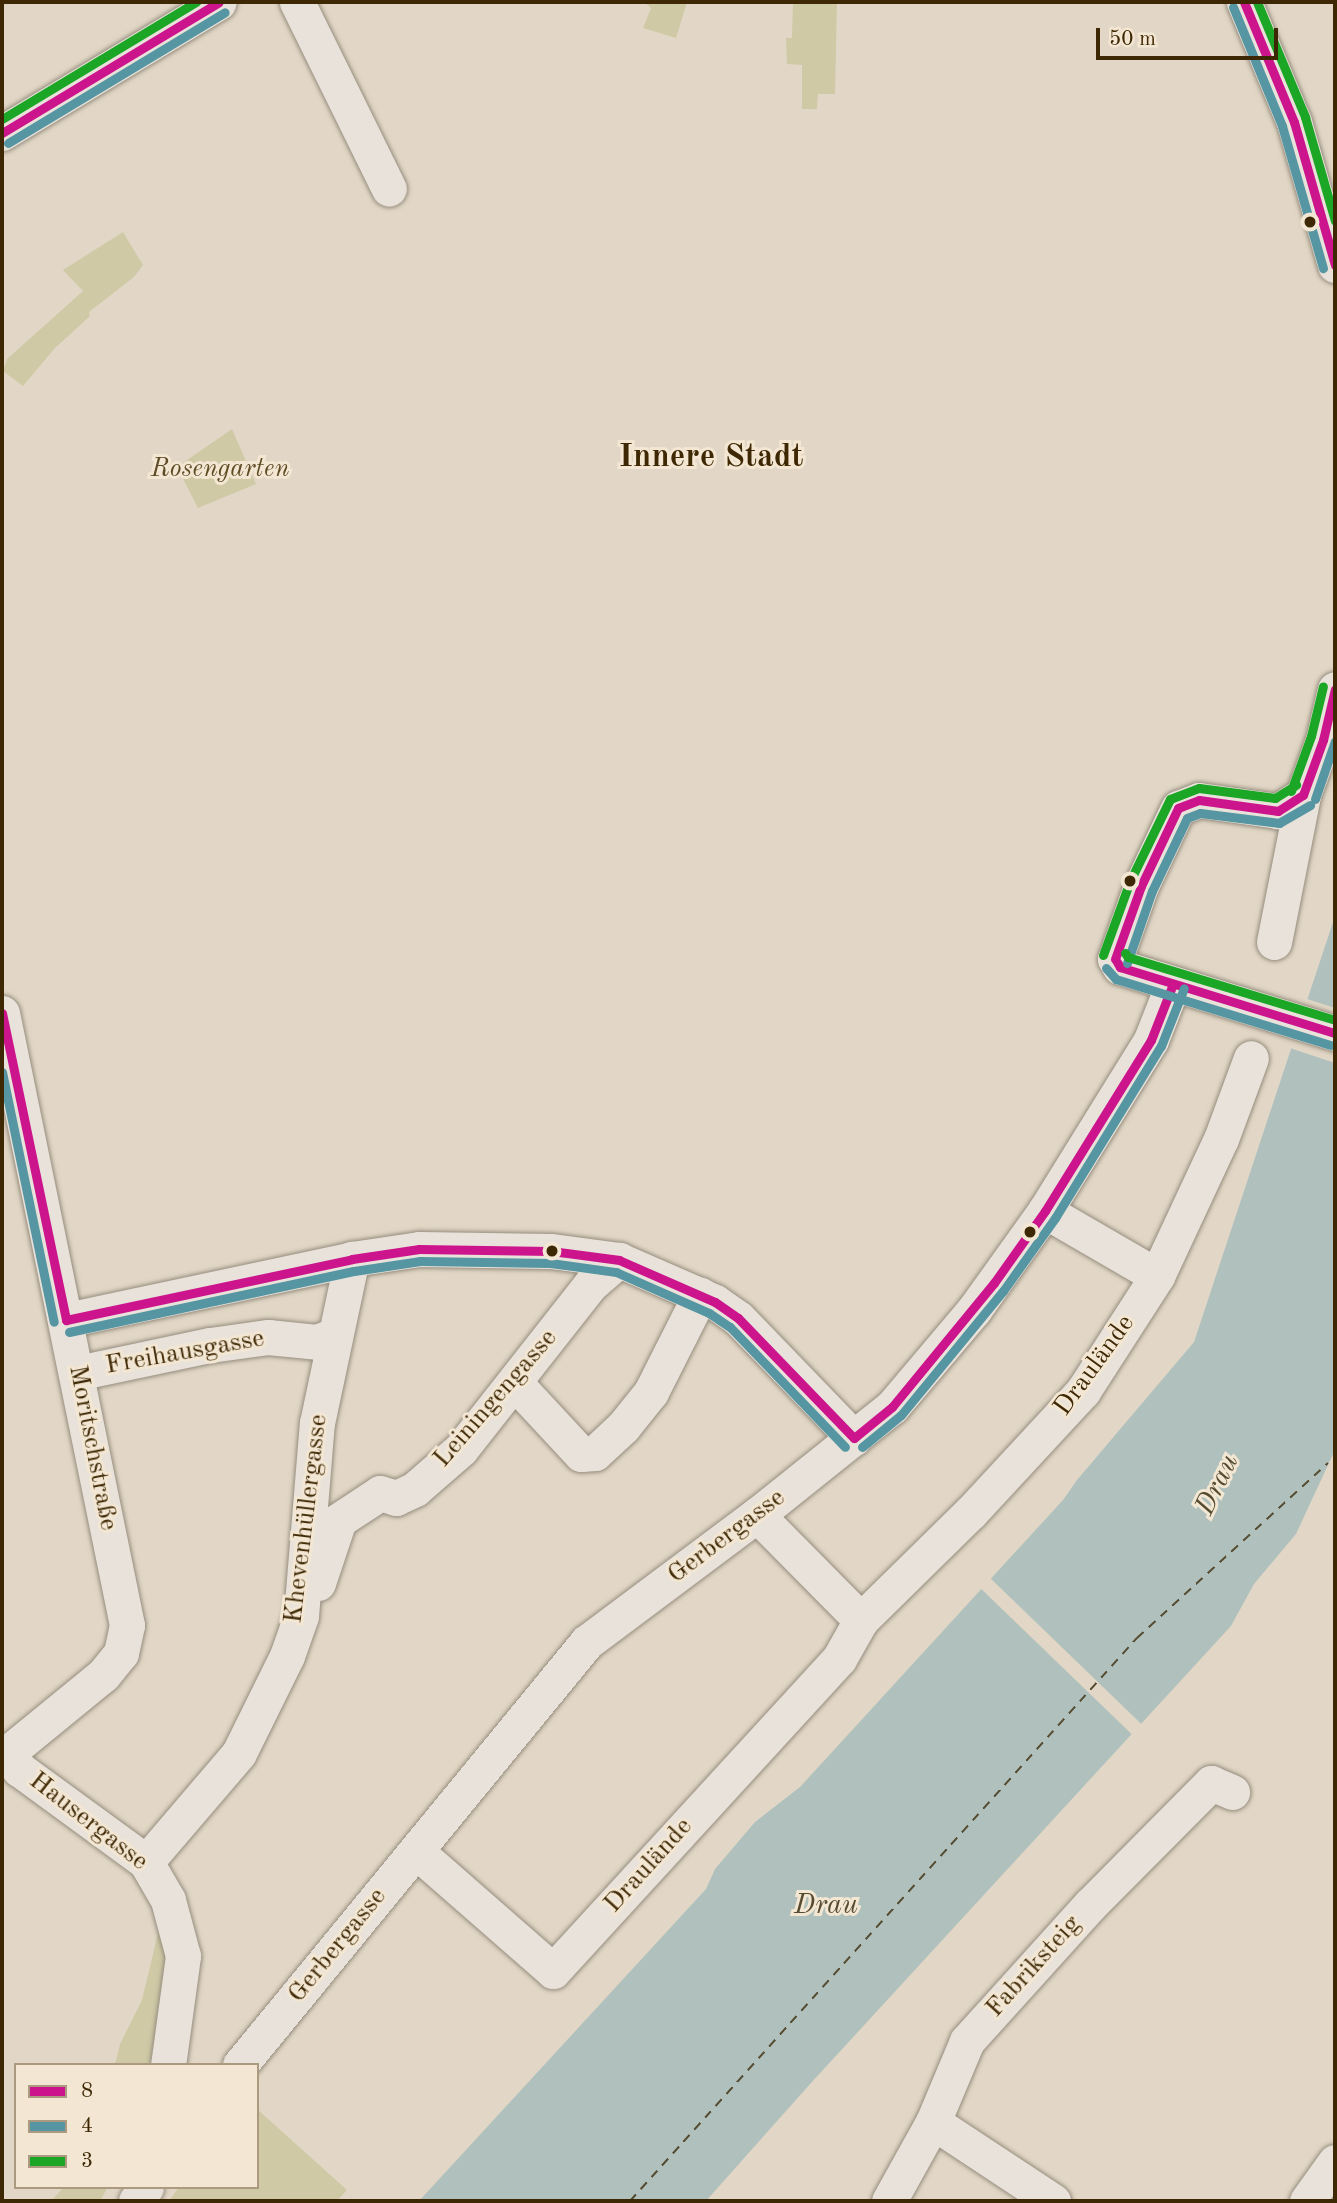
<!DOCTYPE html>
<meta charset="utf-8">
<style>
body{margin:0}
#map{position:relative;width:1337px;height:2203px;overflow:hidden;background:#e2d7c6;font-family:"Old Standard TT",serif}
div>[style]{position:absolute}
.green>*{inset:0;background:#cfc9a6}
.water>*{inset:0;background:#b0c1bd}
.pier>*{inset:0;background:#e2d7c6;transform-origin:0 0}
.ferry>*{height:2px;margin-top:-1px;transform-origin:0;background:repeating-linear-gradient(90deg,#554b30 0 9px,transparent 0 16px)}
.roads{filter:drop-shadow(0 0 2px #968d7e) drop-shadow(0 0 2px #968d7e)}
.minor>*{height:35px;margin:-17.5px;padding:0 17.5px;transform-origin:17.5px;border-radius:17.5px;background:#e8e2da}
.bus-1>*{height:9px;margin:-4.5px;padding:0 4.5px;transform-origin:4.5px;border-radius:4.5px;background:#cc148c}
.bus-2>*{height:9px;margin:-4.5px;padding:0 4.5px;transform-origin:4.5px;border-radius:4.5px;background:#5695a2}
.bus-3>*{height:9px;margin:-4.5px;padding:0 4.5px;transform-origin:4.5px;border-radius:4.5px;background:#1ba626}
.dots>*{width:19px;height:19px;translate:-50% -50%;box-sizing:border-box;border:4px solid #f3e7d3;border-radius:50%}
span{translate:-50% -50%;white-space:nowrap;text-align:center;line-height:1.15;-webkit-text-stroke:6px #f3e7d3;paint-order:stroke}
.park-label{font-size:26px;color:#5e4c25;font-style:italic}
.street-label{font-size:26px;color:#3e2703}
.water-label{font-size:28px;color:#554b30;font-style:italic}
.district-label{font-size:33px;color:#3e2703;font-weight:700}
.frame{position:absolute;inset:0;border:4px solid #3e2703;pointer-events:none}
.legend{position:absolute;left:14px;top:2063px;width:245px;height:126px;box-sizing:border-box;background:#f3e7d3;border:2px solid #ab9a80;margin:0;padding:9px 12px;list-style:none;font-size:21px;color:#3e2703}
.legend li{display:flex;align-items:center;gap:14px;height:35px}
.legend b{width:35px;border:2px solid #ab9a80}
.scale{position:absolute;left:1096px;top:28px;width:182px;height:32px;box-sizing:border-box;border:4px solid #3e2703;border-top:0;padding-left:9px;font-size:21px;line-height:24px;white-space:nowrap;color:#3e2703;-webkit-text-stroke:5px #f3e7d3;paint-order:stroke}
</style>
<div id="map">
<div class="green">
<i style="clip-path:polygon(644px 2px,687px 2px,676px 38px,643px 28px,651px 8px)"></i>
<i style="clip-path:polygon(793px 2px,837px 2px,835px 94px,818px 94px,817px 109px,802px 109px,802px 65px,787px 64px,786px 38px,792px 38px)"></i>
<i style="clip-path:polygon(123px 232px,143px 265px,134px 277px,89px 312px,90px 316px,55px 348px,23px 386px,3px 371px,7px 359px,83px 291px,63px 270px)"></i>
<i style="clip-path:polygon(232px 429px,256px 484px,198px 508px,177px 467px)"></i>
<i style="clip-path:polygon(159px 1929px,171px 1940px,159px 2029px,149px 2065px,115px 2065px,120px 2044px,142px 2000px)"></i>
<i style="clip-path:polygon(257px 2109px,347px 2190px,337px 2201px,169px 2201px,179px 2187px,257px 2187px)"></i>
<i style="clip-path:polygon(64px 2187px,108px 2187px,100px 2201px,51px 2201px)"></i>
</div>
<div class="water">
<i style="clip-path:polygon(1335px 916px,1335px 1450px,1296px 1534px,1254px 1584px,1231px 1626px,811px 2083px,706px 2201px,419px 2201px,706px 1889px,715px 1869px,755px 1822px,800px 1787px,1063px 1500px,1077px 1480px,1194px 1342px)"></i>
</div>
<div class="pier">
<i style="clip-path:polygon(1304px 998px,1335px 1008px,1335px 1063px,1287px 1047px)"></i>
<i style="left:988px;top:1576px;width:216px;height:14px;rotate:44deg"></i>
</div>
<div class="ferry">
<i style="left:630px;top:2201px;width:758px;rotate:-48deg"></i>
<i style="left:1137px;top:1638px;width:259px;rotate:-42.5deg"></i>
</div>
<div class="roads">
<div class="minor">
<i style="left:297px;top:2px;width:208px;rotate:63.8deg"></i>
<i style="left:1244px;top:2px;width:130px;rotate:67.4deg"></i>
<i style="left:1294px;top:122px;width:149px;rotate:74deg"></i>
<i style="left:2px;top:133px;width:253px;rotate:-31.1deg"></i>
<i style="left:1303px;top:795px;width:30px;rotate:147deg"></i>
<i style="left:1278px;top:811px;width:80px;rotate:-172.1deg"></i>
<i style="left:1199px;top:800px;width:22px;rotate:159deg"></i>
<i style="left:1178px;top:808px;width:86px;rotate:115.4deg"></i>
<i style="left:1141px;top:886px;width:77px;rotate:109.6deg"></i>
<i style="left:1115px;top:959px;width:9px;rotate:58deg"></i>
<i style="left:1120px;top:967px;width:225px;rotate:17.1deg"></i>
<i style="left:1274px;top:942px;width:150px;rotate:-78.8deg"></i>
<i style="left:1303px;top:795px;width:59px;rotate:-70deg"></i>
<i style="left:1323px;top:740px;width:52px;rotate:-76.8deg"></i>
<i style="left:2px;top:1013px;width:625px;rotate:78.46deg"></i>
<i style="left:127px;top:1625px;width:29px;rotate:102deg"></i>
<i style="left:121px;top:1653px;width:28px;rotate:129deg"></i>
<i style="left:103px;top:1675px;width:122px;rotate:140.7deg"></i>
<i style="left:1045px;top:1211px;width:129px;rotate:30.1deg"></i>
<i style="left:66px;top:1320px;width:292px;rotate:-12deg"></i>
<i style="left:352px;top:1259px;width:68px;rotate:-8.5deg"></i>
<i style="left:419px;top:1249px;width:132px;rotate:0.9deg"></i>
<i style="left:551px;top:1251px;width:69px;rotate:7.5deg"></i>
<i style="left:619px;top:1260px;width:105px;rotate:23.6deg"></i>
<i style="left:715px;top:1302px;width:28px;rotate:35deg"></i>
<i style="left:738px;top:1318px;width:167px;rotate:46deg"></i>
<i style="left:77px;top:1373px;width:136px;rotate:-11.9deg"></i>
<i style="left:210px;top:1345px;width:59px;rotate:-7.9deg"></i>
<i style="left:268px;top:1337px;width:49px;rotate:5.8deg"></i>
<i style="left:317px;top:1342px;width:18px;rotate:-22deg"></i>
<i style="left:515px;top:1383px;width:97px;rotate:47.1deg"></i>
<i style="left:581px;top:1454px;width:14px;rotate:-4deg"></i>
<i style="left:595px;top:1453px;width:38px;rotate:-43deg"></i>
<i style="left:623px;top:1427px;width:45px;rotate:-51.3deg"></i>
<i style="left:651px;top:1392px;width:109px;rotate:-63.2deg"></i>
<i style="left:757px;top:1515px;width:148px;rotate:45.3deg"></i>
<i style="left:318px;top:1583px;width:66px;rotate:-71.6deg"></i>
<i style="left:339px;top:1520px;width:49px;rotate:-33.4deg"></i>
<i style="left:380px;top:1493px;width:17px;rotate:17deg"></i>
<i style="left:396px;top:1498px;width:21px;rotate:-25deg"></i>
<i style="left:415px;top:1489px;width:61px;rotate:-41deg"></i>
<i style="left:461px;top:1449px;width:210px;rotate:-51.8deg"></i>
<i style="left:591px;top:1284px;width:37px;rotate:-41deg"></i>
<i style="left:2px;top:1754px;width:7px;rotate:-16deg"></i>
<i style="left:9px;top:1752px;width:20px;rotate:60deg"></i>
<i style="left:19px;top:1769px;width:157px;rotate:36.2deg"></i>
<i style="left:146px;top:1862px;width:44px;rotate:59.9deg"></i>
<i style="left:168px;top:1900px;width:58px;rotate:75deg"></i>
<i style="left:183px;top:1956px;width:110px;rotate:97.8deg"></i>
<i style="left:416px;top:1851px;width:182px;rotate:41.2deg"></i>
<i style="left:553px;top:1971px;width:423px;rotate:-47.5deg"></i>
<i style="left:839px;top:1659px;width:45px;rotate:-60.6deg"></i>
<i style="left:861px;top:1620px;width:154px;rotate:-44.5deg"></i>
<i style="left:971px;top:1512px;width:165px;rotate:-47.2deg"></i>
<i style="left:1083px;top:1391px;width:137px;rotate:-57.2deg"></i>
<i style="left:1157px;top:1276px;width:151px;rotate:-65deg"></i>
<i style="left:1221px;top:1139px;width:86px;rotate:-69.7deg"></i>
<i style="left:146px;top:1862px;width:143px;rotate:-49.5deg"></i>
<i style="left:239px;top:1753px;width:108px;rotate:-63.7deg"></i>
<i style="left:287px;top:1656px;width:42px;rotate:-70.7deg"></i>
<i style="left:301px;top:1616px;width:194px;rotate:-85.3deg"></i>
<i style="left:317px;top:1423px;width:168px;rotate:-78deg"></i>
<i style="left:240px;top:2065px;width:547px;rotate:-50.64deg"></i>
<i style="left:587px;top:1642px;width:212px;rotate:-36.8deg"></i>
<i style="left:757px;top:1515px;width:173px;rotate:-38.7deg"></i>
<i style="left:892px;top:1407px;width:127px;rotate:-49.8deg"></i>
<i style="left:974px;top:1310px;width:122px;rotate:-54.4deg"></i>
<i style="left:1045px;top:1211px;width:201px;rotate:-58.2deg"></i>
<i style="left:1151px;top:1040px;width:60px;rotate:-68.6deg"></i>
<i style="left:933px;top:2122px;width:144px;rotate:33.4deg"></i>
<i style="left:136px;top:2201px;width:17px;rotate:-54deg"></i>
<i style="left:889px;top:2201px;width:90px;rotate:-60.9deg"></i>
<i style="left:933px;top:2122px;width:88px;rotate:-67.2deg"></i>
<i style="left:967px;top:2041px;width:183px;rotate:-47.9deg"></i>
<i style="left:1090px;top:1905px;width:172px;rotate:-45.2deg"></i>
<i style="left:1211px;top:1783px;width:23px;rotate:23deg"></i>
<i style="left:1307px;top:2201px;width:48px;rotate:-54.3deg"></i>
</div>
</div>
<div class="bus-1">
<i style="left:1244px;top:2px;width:130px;rotate:67.4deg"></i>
<i style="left:1294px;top:122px;width:149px;rotate:74deg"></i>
<i style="left:2px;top:133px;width:253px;rotate:-31.1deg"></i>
<i style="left:1303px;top:795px;width:59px;rotate:-70deg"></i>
<i style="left:1323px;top:740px;width:52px;rotate:-76.8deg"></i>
<i style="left:1115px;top:959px;width:77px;rotate:-70.4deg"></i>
<i style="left:1141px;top:886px;width:86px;rotate:-64.6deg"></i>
<i style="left:1178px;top:808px;width:22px;rotate:-21deg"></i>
<i style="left:1199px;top:800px;width:80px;rotate:7.9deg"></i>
<i style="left:1278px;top:811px;width:30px;rotate:-33deg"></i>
<i style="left:1117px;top:962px;width:6px;rotate:59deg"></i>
<i style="left:1120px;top:967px;width:225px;rotate:17.1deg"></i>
<i style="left:2px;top:1013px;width:314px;rotate:78.2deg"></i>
<i style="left:66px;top:1320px;width:292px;rotate:-12deg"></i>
<i style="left:352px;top:1259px;width:68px;rotate:-8.5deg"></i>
<i style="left:419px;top:1249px;width:132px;rotate:0.9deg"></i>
<i style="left:551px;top:1251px;width:69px;rotate:7.5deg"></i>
<i style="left:619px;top:1260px;width:105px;rotate:23.6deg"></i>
<i style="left:715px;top:1302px;width:28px;rotate:35deg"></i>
<i style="left:738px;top:1318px;width:167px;rotate:46deg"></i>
<i style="left:854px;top:1438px;width:49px;rotate:-39.2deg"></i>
<i style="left:892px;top:1407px;width:161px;rotate:-50.6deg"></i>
<i style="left:994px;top:1283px;width:88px;rotate:-54.7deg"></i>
<i style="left:1045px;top:1211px;width:201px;rotate:-58.2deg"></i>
<i style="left:1151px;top:1040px;width:60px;rotate:-68.6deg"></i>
</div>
<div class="bus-2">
<i style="left:1233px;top:7px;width:129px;rotate:67.6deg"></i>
<i style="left:1282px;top:126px;width:148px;rotate:73.9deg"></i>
<i style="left:8px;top:143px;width:253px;rotate:-31.1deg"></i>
<i style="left:1315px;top:799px;width:61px;rotate:-71deg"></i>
<i style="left:1127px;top:963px;width:76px;rotate:-70.9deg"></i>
<i style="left:1152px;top:891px;width:81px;rotate:-64.4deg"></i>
<i style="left:1187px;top:818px;width:14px;rotate:-21deg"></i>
<i style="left:1200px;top:813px;width:80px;rotate:7.2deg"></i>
<i style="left:1279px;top:823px;width:36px;rotate:-30deg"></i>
<i style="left:1106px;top:968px;width:15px;rotate:48deg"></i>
<i style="left:1116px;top:979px;width:225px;rotate:17.1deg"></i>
<i style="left:2px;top:1072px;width:255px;rotate:78.3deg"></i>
<i style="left:69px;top:1332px;width:291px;rotate:-12.1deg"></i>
<i style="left:354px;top:1271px;width:67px;rotate:-8.6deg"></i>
<i style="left:420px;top:1261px;width:130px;rotate:0.9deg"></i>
<i style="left:550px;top:1263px;width:67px;rotate:7.8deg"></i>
<i style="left:616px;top:1272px;width:102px;rotate:23.8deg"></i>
<i style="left:709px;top:1313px;width:25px;rotate:34deg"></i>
<i style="left:730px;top:1327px;width:166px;rotate:46.2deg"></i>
<i style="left:862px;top:1447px;width:50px;rotate:-39.4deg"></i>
<i style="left:901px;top:1415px;width:161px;rotate:-50.6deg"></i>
<i style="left:1003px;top:1291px;width:90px;rotate:-54.5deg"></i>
<i style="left:1055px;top:1218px;width:202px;rotate:-58.4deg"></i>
<i style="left:1161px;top:1046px;width:62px;rotate:-68.4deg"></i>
</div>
<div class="bus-3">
<i style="left:1257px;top:2px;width:125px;rotate:67.3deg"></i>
<i style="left:1305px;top:117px;width:108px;rotate:73.9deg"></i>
<i style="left:2px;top:119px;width:227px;rotate:-31.1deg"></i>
<i style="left:1291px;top:791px;width:59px;rotate:-70deg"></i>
<i style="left:1311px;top:736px;width:51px;rotate:-76.5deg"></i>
<i style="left:1125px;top:953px;width:5px;rotate:53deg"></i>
<i style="left:1128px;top:957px;width:216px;rotate:16.9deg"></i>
<i style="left:1103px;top:955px;width:79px;rotate:-70deg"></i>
<i style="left:1130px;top:881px;width:91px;rotate:-64deg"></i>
<i style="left:1170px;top:799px;width:31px;rotate:-21deg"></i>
<i style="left:1199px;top:788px;width:77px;rotate:7.5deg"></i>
<i style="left:1275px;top:798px;width:25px;rotate:-32deg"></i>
</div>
<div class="dots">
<i style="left:1310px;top:222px;background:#3e2703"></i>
<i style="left:1130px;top:881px;background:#3e2703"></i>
<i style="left:1030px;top:1232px;background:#3e2703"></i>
<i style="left:552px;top:1251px;background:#3e2703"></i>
</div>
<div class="park-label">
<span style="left:220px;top:470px">Rosengarten</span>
</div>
<div class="street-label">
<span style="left:185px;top:1353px;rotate:-10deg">Freihausgasse</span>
<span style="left:1095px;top:1366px;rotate:-54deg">Draulände</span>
<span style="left:496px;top:1399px;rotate:-49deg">Leiningengasse</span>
<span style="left:92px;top:1448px;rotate:79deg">Moritschstraße</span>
<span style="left:307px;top:1519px;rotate:-83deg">Khevenhüllergasse</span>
<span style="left:727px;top:1537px;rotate:-37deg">Gerbergasse</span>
<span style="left:88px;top:1822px;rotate:38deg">Hausergasse</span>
<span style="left:649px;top:1866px;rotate:-48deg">Draulände</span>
<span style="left:338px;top:1946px;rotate:-51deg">Gerbergasse</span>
<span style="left:1034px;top:1967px;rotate:-48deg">Fabriksteig</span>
</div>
<div class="water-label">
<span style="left:1218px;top:1485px;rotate:-64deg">Drau</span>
<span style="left:826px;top:1906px">Drau</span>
</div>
<div class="district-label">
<span style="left:711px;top:458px">Innere Stadt</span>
</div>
<div class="frame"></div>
<ul class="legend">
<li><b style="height:9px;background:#cc148c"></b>8</li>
<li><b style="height:9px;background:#5695a2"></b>4</li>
<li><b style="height:9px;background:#1ba626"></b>3</li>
</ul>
<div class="scale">50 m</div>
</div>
